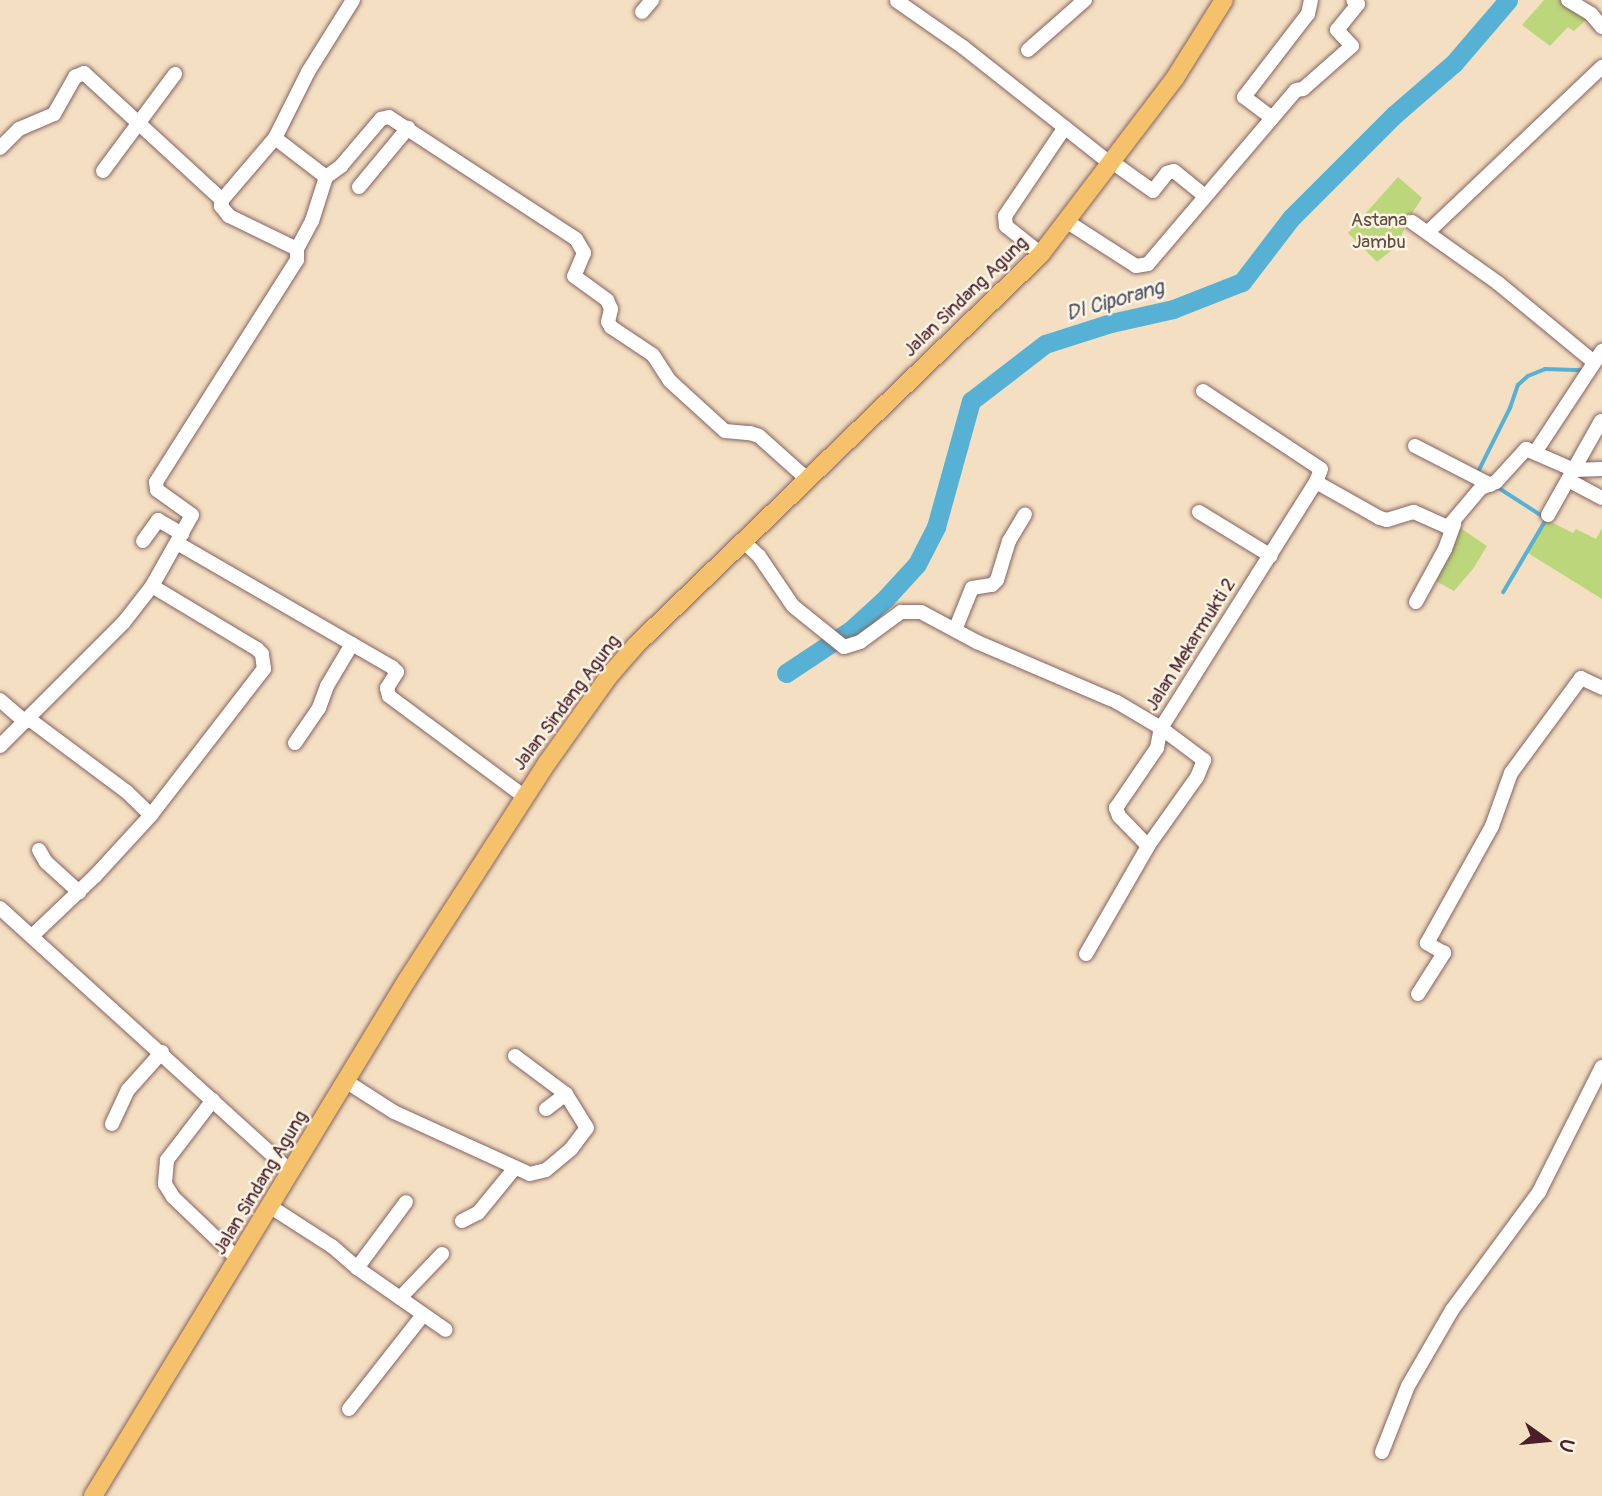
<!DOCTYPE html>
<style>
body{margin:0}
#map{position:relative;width:1602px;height:1496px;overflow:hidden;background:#f4dfc2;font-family:Pangolin,sans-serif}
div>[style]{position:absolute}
.green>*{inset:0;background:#bcd67b}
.stream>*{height:3.5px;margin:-1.75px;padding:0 1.75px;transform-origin:1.75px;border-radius:1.75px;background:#56b1d4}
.river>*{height:19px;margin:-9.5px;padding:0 9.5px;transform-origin:9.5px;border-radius:9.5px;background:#56b1d4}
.roads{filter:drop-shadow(0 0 2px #866260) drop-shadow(0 0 2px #866260)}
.minor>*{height:14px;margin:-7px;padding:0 7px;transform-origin:7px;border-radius:7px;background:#fff}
.major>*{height:18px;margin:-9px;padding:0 9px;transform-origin:9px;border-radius:9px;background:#f5c16b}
span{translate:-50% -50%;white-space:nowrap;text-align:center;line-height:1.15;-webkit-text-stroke:5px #fcf5e5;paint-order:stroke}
.park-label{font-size:19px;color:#664d3f}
.street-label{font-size:19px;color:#4a1f2b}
.water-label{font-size:21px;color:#4e5266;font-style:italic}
.north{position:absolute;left:1511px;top:1405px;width:70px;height:70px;-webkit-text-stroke:5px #fcf5e5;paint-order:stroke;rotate:105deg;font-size:19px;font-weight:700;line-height:28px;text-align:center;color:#4a1f2b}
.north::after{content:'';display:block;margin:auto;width:24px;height:32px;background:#4a1f2b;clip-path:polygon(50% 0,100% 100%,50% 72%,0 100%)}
</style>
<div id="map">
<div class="green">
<i style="clip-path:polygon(1544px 0,1564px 0,1589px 17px,1574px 31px,1568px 27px,1550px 46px,1522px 25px)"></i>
<i style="clip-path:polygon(1398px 177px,1422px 198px,1409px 218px,1397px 246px,1377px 262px,1348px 233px)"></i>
<i style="clip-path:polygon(1547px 520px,1573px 533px,1576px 529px,1596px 539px,1602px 528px,1602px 599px,1528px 553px)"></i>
<i style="clip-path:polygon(1456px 525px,1487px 546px,1473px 569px,1454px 591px,1432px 579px)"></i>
</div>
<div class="stream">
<i style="left:1478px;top:472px;width:72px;rotate:-63.4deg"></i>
<i style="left:1510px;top:408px;width:24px;rotate:-71deg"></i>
<i style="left:1518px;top:385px;width:13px;rotate:-42deg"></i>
<i style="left:1528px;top:376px;width:18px;rotate:-22deg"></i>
<i style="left:1545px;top:369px;width:38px;rotate:2deg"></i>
<i style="left:1499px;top:488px;width:57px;rotate:32.9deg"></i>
<i style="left:1547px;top:519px;width:85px;rotate:120.5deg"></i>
</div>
<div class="river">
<i style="left:786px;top:673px;width:78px;rotate:-33.5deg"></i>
<i style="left:851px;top:630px;width:46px;rotate:-42.4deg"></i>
<i style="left:885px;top:599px;width:47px;rotate:-47.6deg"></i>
<i style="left:917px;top:564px;width:42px;rotate:-62.8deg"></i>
<i style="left:936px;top:527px;width:131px;rotate:-74.5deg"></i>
<i style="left:971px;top:401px;width:93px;rotate:-37.6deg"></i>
<i style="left:1045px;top:344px;width:69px;rotate:-17.7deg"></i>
<i style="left:1111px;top:323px;width:64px;rotate:-12.7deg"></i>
<i style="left:1173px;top:309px;width:74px;rotate:-21.4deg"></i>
<i style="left:1242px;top:282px;width:81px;rotate:-52.6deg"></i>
<i style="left:1291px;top:218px;width:146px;rotate:-45deg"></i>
<i style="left:1394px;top:115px;width:79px;rotate:-40.9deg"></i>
<i style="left:1454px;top:63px;width:83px;rotate:-49.4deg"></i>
</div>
<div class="roads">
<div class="minor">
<i style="left:1568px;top:0;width:27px;rotate:31deg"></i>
<i style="left:1591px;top:14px;width:17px;rotate:50deg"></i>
<i style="left:897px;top:1px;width:80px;rotate:34.9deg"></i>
<i style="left:963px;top:47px;width:189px;rotate:38.3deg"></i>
<i style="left:642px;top:12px;width:16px;rotate:-50deg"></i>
<i style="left:1028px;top:50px;width:76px;rotate:-41.3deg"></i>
<i style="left:1272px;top:118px;width:35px;rotate:-143deg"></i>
<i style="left:1244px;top:97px;width:105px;rotate:-52.4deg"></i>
<i style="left:1308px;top:14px;width:14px;rotate:-78deg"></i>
<i style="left:275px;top:138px;width:74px;rotate:-63.4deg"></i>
<i style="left:308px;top:72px;width:85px;rotate:-58deg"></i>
<i style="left:0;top:148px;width:27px;rotate:-45deg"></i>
<i style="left:19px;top:129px;width:38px;rotate:-23deg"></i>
<i style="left:54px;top:114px;width:43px;rotate:-60.4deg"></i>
<i style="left:75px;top:77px;width:10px;rotate:-24deg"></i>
<i style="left:84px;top:73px;width:188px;rotate:42.6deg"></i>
<i style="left:222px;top:200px;width:82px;rotate:-49.5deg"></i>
<i style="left:275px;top:138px;width:64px;rotate:37.4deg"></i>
<i style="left:326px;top:177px;width:19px;rotate:-36deg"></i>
<i style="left:341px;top:166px;width:62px;rotate:-49.6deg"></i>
<i style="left:381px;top:119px;width:8px;rotate:-14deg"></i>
<i style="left:389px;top:117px;width:223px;rotate:33.1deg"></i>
<i style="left:576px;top:239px;width:16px;rotate:60deg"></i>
<i style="left:584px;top:253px;width:25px;rotate:113deg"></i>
<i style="left:574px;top:276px;width:41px;rotate:36deg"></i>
<i style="left:607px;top:300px;width:10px;rotate:66deg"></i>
<i style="left:611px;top:309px;width:13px;rotate:103deg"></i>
<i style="left:608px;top:322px;width:6px;rotate:59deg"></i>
<i style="left:611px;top:327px;width:50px;rotate:33.7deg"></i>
<i style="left:653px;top:355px;width:31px;rotate:57deg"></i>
<i style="left:670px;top:381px;width:74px;rotate:42.3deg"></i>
<i style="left:725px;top:431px;width:25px;rotate:5deg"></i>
<i style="left:750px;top:433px;width:9px;rotate:18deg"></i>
<i style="left:759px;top:436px;width:66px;rotate:41.9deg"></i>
<i style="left:1112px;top:162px;width:50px;rotate:35.3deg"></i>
<i style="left:1153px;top:191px;width:23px;rotate:-52deg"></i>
<i style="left:1167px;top:173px;width:7px;rotate:-16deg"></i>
<i style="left:1174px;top:171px;width:40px;rotate:39deg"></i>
<i style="left:103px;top:171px;width:121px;rotate:-53.4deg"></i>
<i style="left:359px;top:187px;width:77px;rotate:-50.3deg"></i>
<i style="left:1066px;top:221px;width:83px;rotate:32.7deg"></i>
<i style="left:1136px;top:266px;width:12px;rotate:-9deg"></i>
<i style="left:1148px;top:264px;width:228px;rotate:-49.6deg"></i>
<i style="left:1296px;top:90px;width:7px;rotate:-8deg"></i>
<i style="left:1303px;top:89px;width:65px;rotate:-41.3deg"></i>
<i style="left:1352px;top:46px;width:22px;rotate:-133deg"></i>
<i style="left:1337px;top:30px;width:33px;rotate:-51deg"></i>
<i style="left:1358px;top:4px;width:6px;rotate:-141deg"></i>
<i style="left:1412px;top:222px;width:105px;rotate:35.3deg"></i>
<i style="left:1498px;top:283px;width:124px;rotate:39.5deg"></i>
<i style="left:1428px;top:232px;width:240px;rotate:-43.5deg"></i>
<i style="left:297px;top:249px;width:32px;rotate:-62deg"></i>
<i style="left:312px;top:221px;width:46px;rotate:-72.3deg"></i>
<i style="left:1041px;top:254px;width:45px;rotate:-141.3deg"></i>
<i style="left:1006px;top:226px;width:10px;rotate:-96deg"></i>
<i style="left:1005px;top:216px;width:107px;rotate:-56deg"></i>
<i style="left:1203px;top:391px;width:141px;rotate:33.5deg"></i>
<i style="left:1321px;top:469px;width:14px;rotate:111deg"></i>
<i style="left:1415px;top:446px;width:85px;rotate:27.2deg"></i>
<i style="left:1536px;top:451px;width:120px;rotate:-56.6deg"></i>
<i style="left:1568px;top:480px;width:38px;rotate:28deg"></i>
<i style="left:1199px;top:512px;width:84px;rotate:31.4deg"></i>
<i style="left:1548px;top:515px;width:108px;rotate:-60.6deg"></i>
<i style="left:143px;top:541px;width:26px;rotate:-54deg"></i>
<i style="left:158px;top:520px;width:28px;rotate:30deg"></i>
<i style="left:744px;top:542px;width:21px;rotate:43deg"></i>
<i style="left:759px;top:556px;width:60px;rotate:55.8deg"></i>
<i style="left:793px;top:606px;width:65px;rotate:38.8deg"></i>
<i style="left:844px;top:647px;width:17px;rotate:-17deg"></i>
<i style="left:860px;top:642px;width:51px;rotate:-36.2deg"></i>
<i style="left:901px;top:612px;width:20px"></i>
<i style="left:921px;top:612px;width:64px;rotate:28.2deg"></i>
<i style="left:977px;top:642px;width:152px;rotate:23.2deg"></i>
<i style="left:1117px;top:702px;width:51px;rotate:30.6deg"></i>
<i style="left:1161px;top:728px;width:291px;rotate:-57.8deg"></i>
<i style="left:1316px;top:482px;width:73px;rotate:29.4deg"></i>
<i style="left:1380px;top:518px;width:7px;rotate:16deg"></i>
<i style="left:1387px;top:520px;width:28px;rotate:-17deg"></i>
<i style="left:1414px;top:512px;width:37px;rotate:24deg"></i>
<i style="left:1448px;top:527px;width:51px;rotate:-49.8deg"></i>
<i style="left:1481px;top:488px;width:16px;rotate:-22deg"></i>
<i style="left:1496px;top:482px;width:45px;rotate:-47.7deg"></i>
<i style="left:1526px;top:449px;width:52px;rotate:23.6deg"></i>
<i style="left:1574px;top:470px;width:28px;rotate:-2deg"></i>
<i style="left:177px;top:543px;width:248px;rotate:30deg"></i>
<i style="left:392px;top:667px;width:7px;rotate:45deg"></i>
<i style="left:397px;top:672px;width:19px;rotate:122deg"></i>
<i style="left:387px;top:688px;width:8px;rotate:76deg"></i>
<i style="left:389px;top:696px;width:169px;rotate:36.6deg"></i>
<i style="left:1416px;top:602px;width:60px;rotate:-61.3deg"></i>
<i style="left:1445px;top:549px;width:27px;rotate:-70deg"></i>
<i style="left:955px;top:630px;width:45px;rotate:-68deg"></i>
<i style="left:972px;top:588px;width:20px;rotate:-9deg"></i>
<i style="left:992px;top:585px;width:7px;rotate:-45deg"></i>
<i style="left:997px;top:580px;width:41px;rotate:-72.9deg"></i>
<i style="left:1009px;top:541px;width:31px;rotate:-59deg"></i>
<i style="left:0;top:700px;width:33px;rotate:41deg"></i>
<i style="left:29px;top:719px;width:122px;rotate:36.7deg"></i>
<i style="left:127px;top:792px;width:33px;rotate:44deg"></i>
<i style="left:295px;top:743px;width:42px;rotate:-55.6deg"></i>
<i style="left:319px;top:708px;width:23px;rotate:-70deg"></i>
<i style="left:327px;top:686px;width:49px;rotate:-59.2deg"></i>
<i style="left:0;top:746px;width:175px;rotate:-45deg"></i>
<i style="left:124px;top:622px;width:46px;rotate:-52.1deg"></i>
<i style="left:152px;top:586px;width:81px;rotate:-60.6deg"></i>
<i style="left:192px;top:515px;width:43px;rotate:-144.5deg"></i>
<i style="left:157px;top:490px;width:8px;rotate:-97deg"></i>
<i style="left:156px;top:482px;width:263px;rotate:-57.6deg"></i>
<i style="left:297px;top:260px;width:11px;rotate:-90deg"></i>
<i style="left:297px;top:249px;width:76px;rotate:-154.1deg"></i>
<i style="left:229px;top:216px;width:13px;rotate:-129deg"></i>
<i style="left:221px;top:206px;width:6px;rotate:-81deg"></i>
<i style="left:39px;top:850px;width:14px;rotate:60deg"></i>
<i style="left:46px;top:862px;width:45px;rotate:42.3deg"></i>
<i style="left:0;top:908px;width:393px;rotate:42.2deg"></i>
<i style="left:32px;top:936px;width:87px;rotate:-43.6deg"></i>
<i style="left:95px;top:876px;width:83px;rotate:-47.4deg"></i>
<i style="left:151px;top:815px;width:185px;rotate:-52.3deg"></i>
<i style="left:264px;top:669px;width:15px;rotate:-98deg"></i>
<i style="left:262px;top:654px;width:7px;rotate:-135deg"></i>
<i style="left:257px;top:649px;width:122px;rotate:-149deg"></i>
<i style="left:1086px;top:954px;width:125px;rotate:-60.1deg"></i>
<i style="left:1148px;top:846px;width:42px;rotate:-134deg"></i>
<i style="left:1119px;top:816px;width:9px;rotate:-111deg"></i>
<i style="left:1116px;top:808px;width:73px;rotate:-55.7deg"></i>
<i style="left:1157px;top:748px;width:20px;rotate:-79deg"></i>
<i style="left:1161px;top:728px;width:54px;rotate:36.7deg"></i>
<i style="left:1204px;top:760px;width:18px;rotate:112deg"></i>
<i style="left:1197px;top:777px;width:85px;rotate:125.4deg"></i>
<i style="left:1418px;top:994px;width:49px;rotate:-57.6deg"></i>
<i style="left:1444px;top:953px;width:20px;rotate:-150deg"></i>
<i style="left:1427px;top:943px;width:134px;rotate:-60.9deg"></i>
<i style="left:1492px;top:826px;width:56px;rotate:-70.3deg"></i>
<i style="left:1511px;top:773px;width:118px;rotate:-53.6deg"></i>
<i style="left:1581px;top:678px;width:23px;rotate:25deg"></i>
<i style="left:515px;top:1056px;width:64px;rotate:36.7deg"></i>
<i style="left:566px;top:1094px;width:25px;rotate:143deg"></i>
<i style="left:347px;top:1082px;width:56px;rotate:32.6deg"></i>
<i style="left:394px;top:1112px;width:149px;rotate:24.5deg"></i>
<i style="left:530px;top:1174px;width:16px;rotate:-14deg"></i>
<i style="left:546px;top:1170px;width:33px;rotate:-40deg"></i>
<i style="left:571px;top:1149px;width:26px;rotate:-53deg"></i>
<i style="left:587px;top:1128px;width:40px;rotate:-122deg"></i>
<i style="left:213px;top:1100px;width:76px;rotate:127.5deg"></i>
<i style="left:167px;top:1160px;width:24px;rotate:95deg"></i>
<i style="left:165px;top:1184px;width:15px;rotate:58deg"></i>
<i style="left:173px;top:1197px;width:91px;rotate:43.7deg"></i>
<i style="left:112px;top:1124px;width:38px;rotate:-65deg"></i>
<i style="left:128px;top:1090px;width:51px;rotate:-48.2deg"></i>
<i style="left:271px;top:1207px;width:74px;rotate:32.8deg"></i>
<i style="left:333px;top:1247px;width:32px;rotate:41deg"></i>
<i style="left:357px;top:1268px;width:108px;rotate:34.9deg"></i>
<i style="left:462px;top:1221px;width:18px;rotate:-27deg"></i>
<i style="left:478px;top:1213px;width:58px;rotate:-50.6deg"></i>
<i style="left:357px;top:1268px;width:82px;rotate:-53.4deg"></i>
<i style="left:400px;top:1298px;width:61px;rotate:-46.3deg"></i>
<i style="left:349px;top:1409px;width:120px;rotate:-51.8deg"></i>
<i style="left:1382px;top:1452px;width:71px;rotate:-68.5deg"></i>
<i style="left:1408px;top:1386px;width:88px;rotate:-59.9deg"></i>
<i style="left:1452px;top:1310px;width:147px;rotate:-53.6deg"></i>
<i style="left:1539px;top:1192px;width:140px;rotate:-63.3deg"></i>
</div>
<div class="major">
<i style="left:93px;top:1496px;width:604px;rotate:-58.68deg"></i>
<i style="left:407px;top:980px;width:258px;rotate:-57.2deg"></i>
<i style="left:547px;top:763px;width:107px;rotate:-54.5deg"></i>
<i style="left:609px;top:676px;width:41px;rotate:-48.9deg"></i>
<i style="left:636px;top:645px;width:563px;rotate:-43.99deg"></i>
<i style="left:1041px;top:254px;width:221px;rotate:-52.7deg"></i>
<i style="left:1175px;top:78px;width:92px;rotate:-57.9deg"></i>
</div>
</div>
<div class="park-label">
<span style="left:1379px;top:232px">Astana<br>Jambu</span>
</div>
<div class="street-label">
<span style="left:966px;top:297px;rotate:-44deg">Jalan Sindang Agung</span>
<span style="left:1191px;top:645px;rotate:-58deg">Jalan Mekarmukti 2</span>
<span style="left:567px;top:703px;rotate:-53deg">Jalan Sindang Agung</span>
<span style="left:261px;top:1183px;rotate:-59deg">Jalan Sindang Agung</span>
</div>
<div class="water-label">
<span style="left:1115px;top:301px;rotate:-16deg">DI Ciporang</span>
</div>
<div class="north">U</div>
</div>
